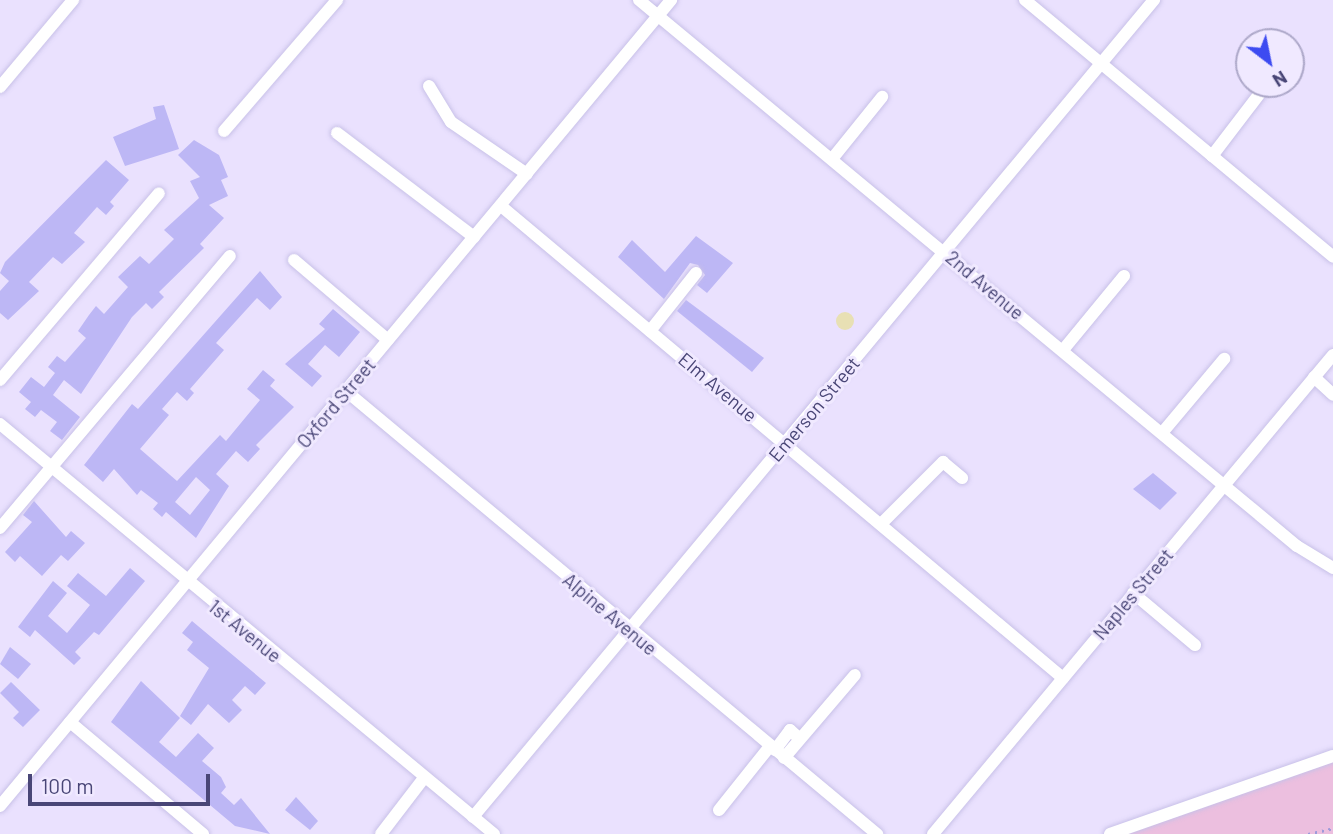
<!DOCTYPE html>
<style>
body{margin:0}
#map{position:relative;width:1333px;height:834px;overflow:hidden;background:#eae1fe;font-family:Barlow,sans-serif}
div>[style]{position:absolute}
.green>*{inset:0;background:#ecbfdf}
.water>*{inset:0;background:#e8e0b4}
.round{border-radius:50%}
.building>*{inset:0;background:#bdb7f5}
.path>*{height:2.5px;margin-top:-1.25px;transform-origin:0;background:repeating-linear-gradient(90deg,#9f9ada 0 2px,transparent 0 7px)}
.roads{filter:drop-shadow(0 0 2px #c8c1e8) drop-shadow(0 0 2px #c8c1e8)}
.minor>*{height:12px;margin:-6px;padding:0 6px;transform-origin:6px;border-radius:6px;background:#fff}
span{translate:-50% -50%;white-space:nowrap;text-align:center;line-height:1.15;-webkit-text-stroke:6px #f0e9ff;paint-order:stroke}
.street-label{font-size:19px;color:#494677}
.north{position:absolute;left:1235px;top:28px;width:70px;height:70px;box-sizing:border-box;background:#f0e9ff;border:2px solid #ada8c9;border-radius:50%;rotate:148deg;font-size:19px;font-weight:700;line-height:28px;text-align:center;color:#494677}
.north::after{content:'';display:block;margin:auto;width:24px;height:32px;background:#3d4bf1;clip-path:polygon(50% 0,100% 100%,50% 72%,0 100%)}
.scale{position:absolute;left:28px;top:774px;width:182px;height:32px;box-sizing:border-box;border:4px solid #494677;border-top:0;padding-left:9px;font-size:21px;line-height:24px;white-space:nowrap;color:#494677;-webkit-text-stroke:5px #f0e9ff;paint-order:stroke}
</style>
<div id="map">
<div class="green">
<i style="clip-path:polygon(1333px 758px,1333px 834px,1126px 834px)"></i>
</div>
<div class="water">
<i class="round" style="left:836px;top:312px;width:18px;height:18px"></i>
</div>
<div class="building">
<i style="clip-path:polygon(164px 105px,179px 149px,125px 166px,113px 137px,156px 119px,153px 107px)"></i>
<i style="clip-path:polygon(194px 140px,219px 155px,228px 177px,221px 180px,228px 196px,209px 205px,224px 218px,200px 244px,204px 248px,159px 292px,164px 297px,152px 309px,146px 303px,132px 317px,81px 394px,64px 380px,53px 395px,80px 417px,62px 440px,50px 431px,57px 422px,41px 410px,35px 417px,25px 409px,31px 402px,19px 392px,31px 377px,44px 387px,55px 373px,48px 367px,57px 356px,65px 362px,86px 338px,78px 331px,89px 315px,96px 306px,104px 314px,128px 287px,118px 277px,140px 256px,149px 264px,174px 239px,164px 230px,199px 198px,190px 181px,200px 177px,178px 155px)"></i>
<i style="clip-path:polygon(106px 160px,129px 180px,110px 202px,114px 206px,106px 215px,97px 207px,74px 233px,85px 242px,62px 264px,53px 257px,29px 282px,39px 291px,8px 320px,0 313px,0 291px,9px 281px,0 273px,5px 262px)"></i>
<i style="clip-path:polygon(696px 236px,733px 263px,707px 293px,697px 285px,705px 275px,698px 265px,690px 263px,664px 299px,618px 257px,632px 240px,665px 272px)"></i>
<i style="clip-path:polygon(evenodd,260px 271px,282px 297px,270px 310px,257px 298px,216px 343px,224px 350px,190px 389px,194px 393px,187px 401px,177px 392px,162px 409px,169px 415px,140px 449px,177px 481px,220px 435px,226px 441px,260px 400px,247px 389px,263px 370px,275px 380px,270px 386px,294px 407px,256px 445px,260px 449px,248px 462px,236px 451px,216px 474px,229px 486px,196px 538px,166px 512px,162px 517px,153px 509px,158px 503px,141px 490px,137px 495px,114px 469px,103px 482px,84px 465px,132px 404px,138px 409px,260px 271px,196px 477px,210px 490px,190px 515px,175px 502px,196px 477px)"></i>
<i style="clip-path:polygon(686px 300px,764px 358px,752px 372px,677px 311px)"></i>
<i style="clip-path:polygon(333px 309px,360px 332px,339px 357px,325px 345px,308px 364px,322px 376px,312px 387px,285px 364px,325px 329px,319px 324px)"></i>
<i style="clip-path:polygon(1153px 473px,1177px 493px,1160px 510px,1133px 489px)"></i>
<i style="clip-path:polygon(34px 501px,66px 537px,71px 531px,85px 543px,68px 561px,61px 555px,42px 576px,20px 556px,15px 562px,5px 552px,32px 522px,23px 515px)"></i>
<i style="clip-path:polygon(130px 568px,145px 581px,99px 635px,94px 632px,75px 652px,81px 658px,74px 665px,35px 630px,30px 637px,18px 627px,53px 581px,67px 593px,48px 616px,67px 633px,90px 605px,67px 586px,78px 573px,106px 596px)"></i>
<i style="clip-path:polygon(192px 621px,266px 683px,255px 695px,245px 686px,232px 700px,242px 710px,229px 723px,208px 704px,191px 725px,180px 716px,209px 668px,187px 650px,193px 642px,182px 633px)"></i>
<i style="clip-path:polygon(10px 647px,31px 664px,18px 679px,0 664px)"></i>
<i style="clip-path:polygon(141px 681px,180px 718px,159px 742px,176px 757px,198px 733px,214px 748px,202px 761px,221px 777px,226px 787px,221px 793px,234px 805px,241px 798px,270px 834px,235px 826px,111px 722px)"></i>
<i style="clip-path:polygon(11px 682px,40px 710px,23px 727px,13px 718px,19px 712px,0 693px)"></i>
<i style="clip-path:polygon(296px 797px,318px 821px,310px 830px,285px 810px)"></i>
</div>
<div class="path">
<i style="left:1308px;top:834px;width:26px;rotate:-13deg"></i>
</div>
<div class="roads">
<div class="minor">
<i style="left:639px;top:0;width:855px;rotate:39.69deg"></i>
<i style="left:1297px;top:546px;width:42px;rotate:31.4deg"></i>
<i style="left:1025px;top:0;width:401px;rotate:39.8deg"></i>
<i style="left:429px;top:86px;width:42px;rotate:58.6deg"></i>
<i style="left:451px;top:122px;width:92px;rotate:34.4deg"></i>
<i style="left:0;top:87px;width:114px;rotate:-50deg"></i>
<i style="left:224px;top:131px;width:173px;rotate:-49.2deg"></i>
<i style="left:337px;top:133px;width:172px;rotate:37.2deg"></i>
<i style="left:1212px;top:156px;width:91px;rotate:-52.6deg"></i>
<i style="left:832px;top:159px;width:80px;rotate:-51.1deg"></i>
<i style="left:501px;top:206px;width:734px;rotate:40.03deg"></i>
<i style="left:294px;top:260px;width:123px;rotate:40.4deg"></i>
<i style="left:650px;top:331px;width:74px;rotate:-51.6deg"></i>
<i style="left:1063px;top:350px;width:96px;rotate:-50.5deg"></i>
<i style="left:1314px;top:377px;width:26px;rotate:43deg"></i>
<i style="left:0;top:380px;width:245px;rotate:-49.6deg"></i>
<i style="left:346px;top:391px;width:692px;rotate:39.84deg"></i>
<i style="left:0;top:424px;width:642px;rotate:39.69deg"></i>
<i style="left:1162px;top:433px;width:97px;rotate:-50deg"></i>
<i style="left:881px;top:524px;width:88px;rotate:-45deg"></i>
<i style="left:943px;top:462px;width:25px;rotate:40deg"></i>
<i style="left:0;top:528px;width:356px;rotate:-49.8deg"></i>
<i style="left:1133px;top:593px;width:81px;rotate:40deg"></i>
<i style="left:70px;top:722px;width:174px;rotate:40.1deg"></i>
<i style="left:775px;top:750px;width:25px;rotate:-53deg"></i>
<i style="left:790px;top:730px;width:13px;rotate:42deg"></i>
<i style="left:784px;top:758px;width:109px;rotate:-49.5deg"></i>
<i style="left:0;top:806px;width:1049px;rotate:-50.22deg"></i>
<i style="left:719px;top:810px;width:82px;rotate:-51.4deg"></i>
<i style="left:473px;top:817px;width:1064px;rotate:-50.19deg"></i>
<i style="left:381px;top:834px;width:71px;rotate:-52.5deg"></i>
<i style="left:933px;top:834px;width:624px;rotate:-50.14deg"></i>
<i style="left:1110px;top:834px;width:236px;rotate:-19.3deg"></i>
</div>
</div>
<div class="street-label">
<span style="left:985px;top:285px;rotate:40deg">2nd Avenue</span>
<span style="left:718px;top:387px;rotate:40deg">Elm Avenue</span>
<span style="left:336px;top:403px;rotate:-50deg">Oxford Street</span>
<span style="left:814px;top:409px;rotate:-50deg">Emerson Street</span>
<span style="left:1133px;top:594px;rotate:-50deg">Naples Street</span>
<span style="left:610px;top:614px;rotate:40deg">Alpine Avenue</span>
<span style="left:245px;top:631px;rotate:39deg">1st Avenue</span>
</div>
<div class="north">N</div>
<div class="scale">100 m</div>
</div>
